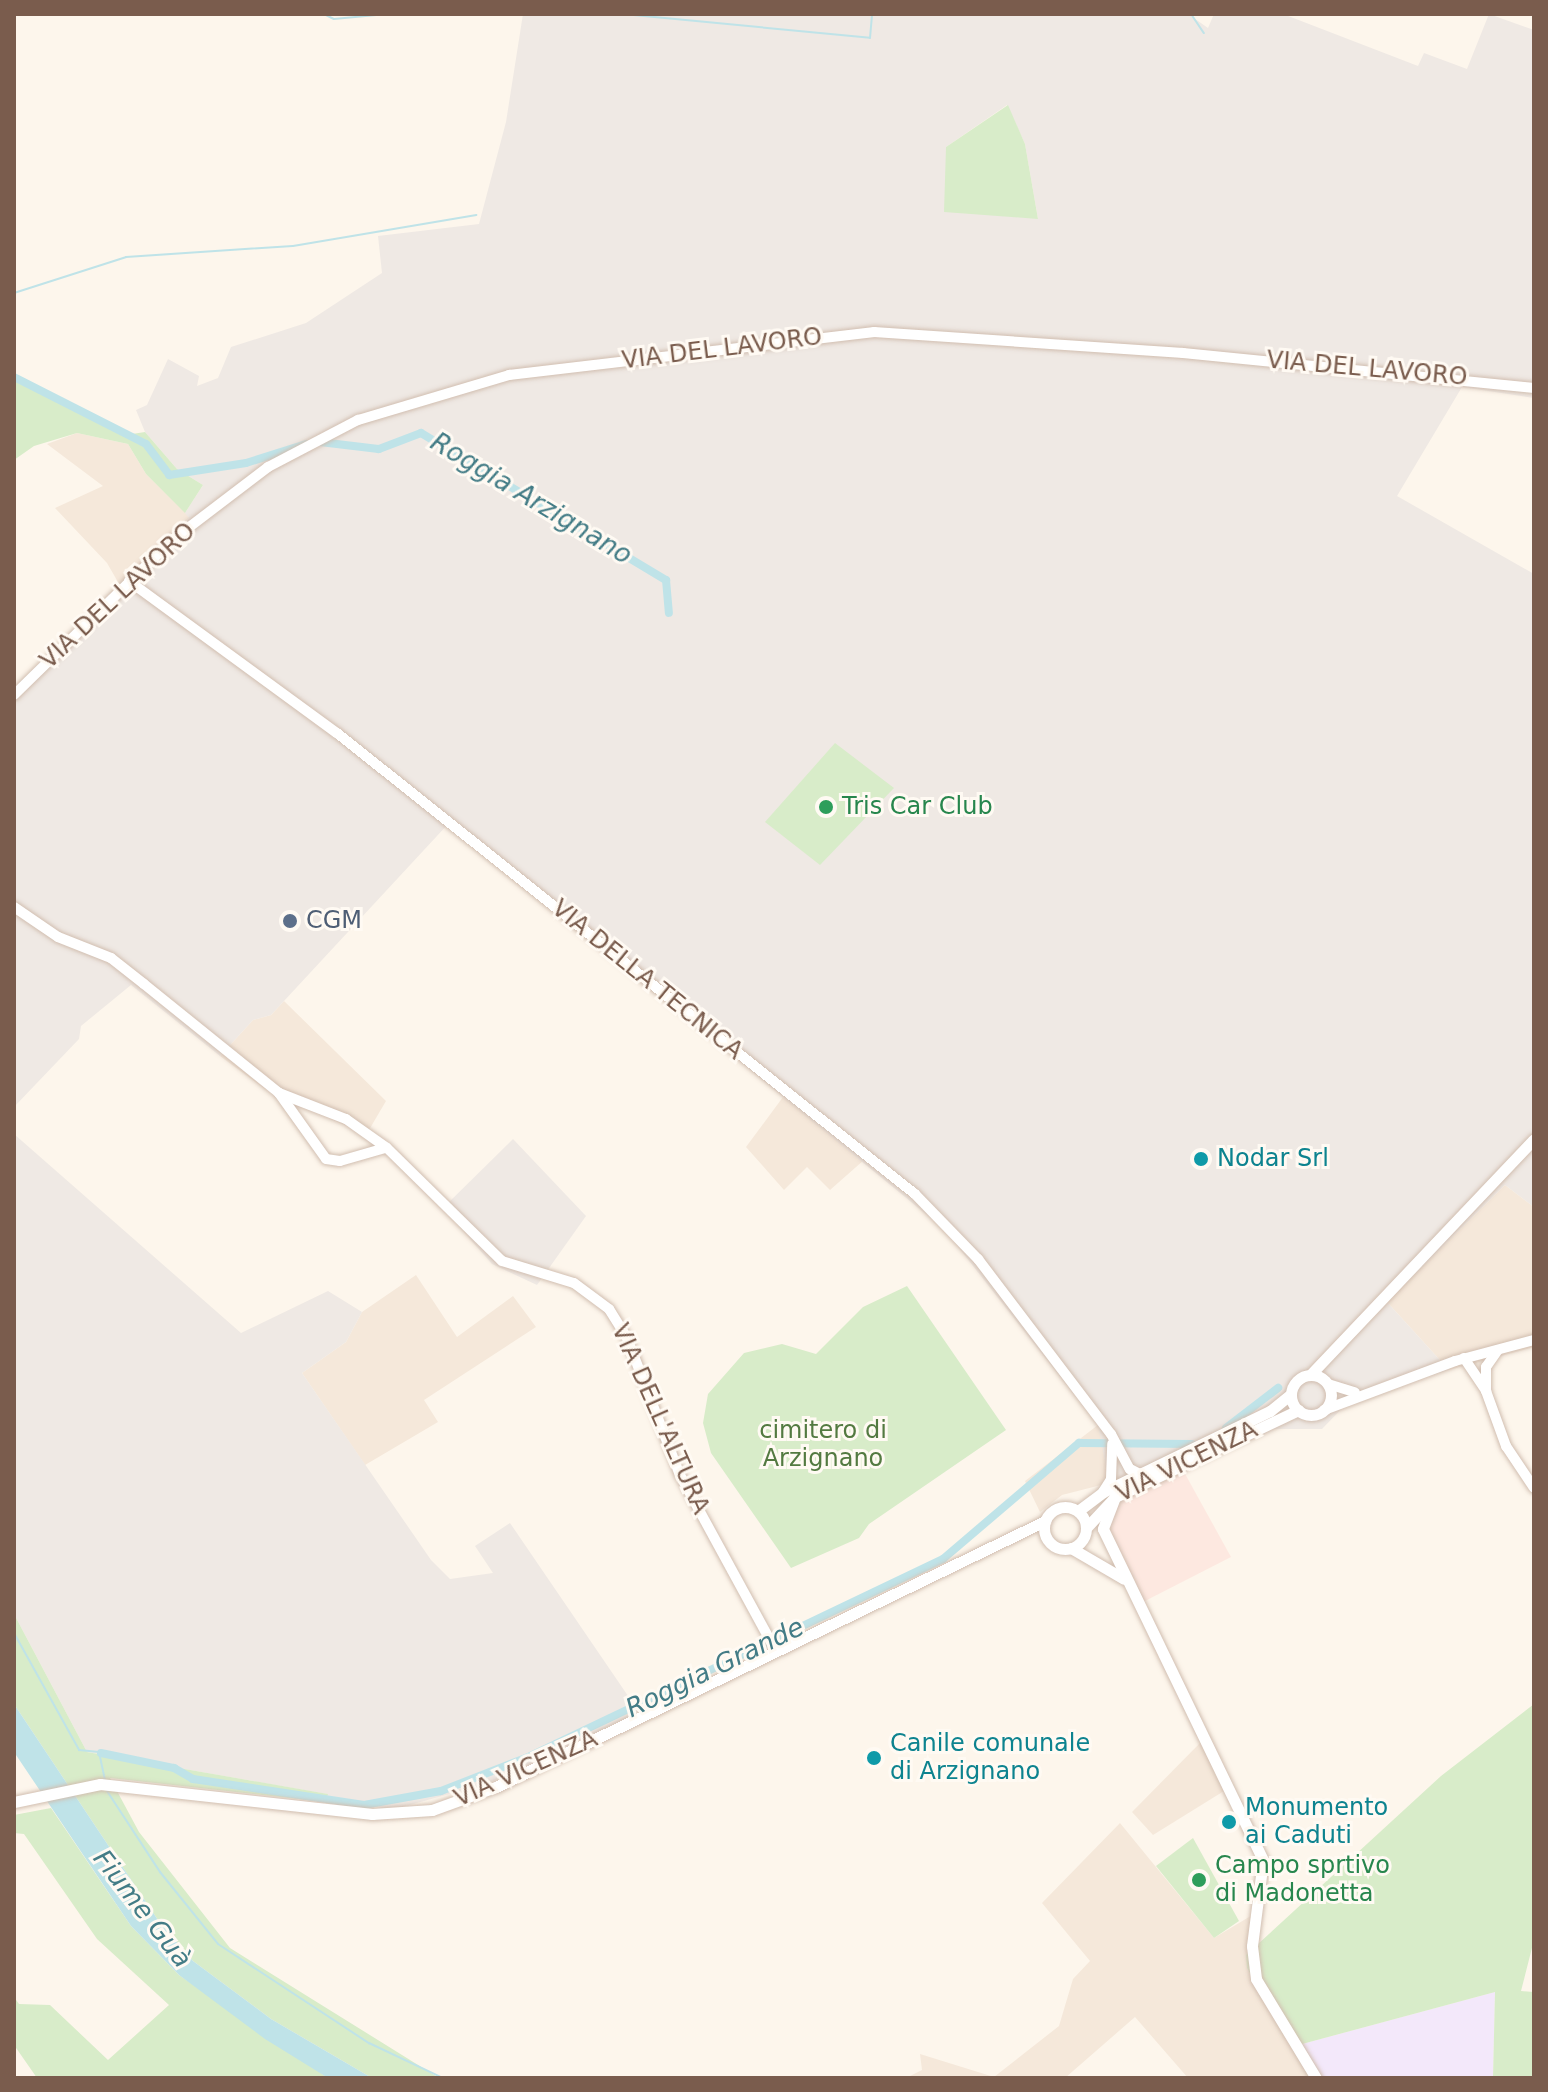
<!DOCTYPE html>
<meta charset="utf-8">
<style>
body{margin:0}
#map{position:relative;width:1548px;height:2092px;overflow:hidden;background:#fdf6ec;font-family:"DejaVu Sans",sans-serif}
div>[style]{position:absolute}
.residential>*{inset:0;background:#f5e8da}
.commercial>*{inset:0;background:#fde8e0}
.industrial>*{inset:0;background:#efe9e4}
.education>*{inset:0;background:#f3e8fa}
.green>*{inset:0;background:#d8ecc9}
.water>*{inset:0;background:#bfe3e8}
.stream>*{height:2px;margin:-1px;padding:0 1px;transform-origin:1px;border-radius:1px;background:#bfe3e8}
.canal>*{height:8px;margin:-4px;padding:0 4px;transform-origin:4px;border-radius:4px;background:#bfe3e8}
.roads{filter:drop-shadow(0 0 2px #d1beb0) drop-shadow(0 0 2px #d1beb0)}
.tertiary>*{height:10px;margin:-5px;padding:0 5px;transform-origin:5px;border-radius:5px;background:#fff}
.secondary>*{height:11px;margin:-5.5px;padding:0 5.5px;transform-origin:5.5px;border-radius:5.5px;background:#fff}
.secondary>.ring{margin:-5.5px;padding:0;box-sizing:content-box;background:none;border:11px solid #fff;border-radius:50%}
.dots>*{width:22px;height:22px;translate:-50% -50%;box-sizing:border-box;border:4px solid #fffaf3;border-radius:50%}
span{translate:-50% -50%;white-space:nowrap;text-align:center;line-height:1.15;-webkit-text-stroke:6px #fffaf3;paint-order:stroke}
.street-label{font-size:24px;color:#7a5c4d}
.leisure-label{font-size:24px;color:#27864d}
.left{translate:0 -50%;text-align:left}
.service-label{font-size:24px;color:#4e5e75}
.culture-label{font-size:24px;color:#0d838f}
.park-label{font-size:24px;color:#537a41}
.water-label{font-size:26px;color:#437c86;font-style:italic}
.frame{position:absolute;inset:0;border:16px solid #7a5c4d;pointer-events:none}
</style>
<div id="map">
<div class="residential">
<i style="clip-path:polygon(77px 433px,128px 444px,146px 474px,190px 517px,122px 589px,107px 563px,55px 508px,103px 486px,47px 444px)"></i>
<i style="clip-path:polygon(284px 1001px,386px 1101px,366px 1135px,265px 1089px,220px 1056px,253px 1020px,271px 1015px)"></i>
<i style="clip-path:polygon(783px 1097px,864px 1160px,830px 1190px,807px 1167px,784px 1190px,746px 1147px)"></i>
<i style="clip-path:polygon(1505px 1185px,1534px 1207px,1534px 1347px,1449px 1370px,1387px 1302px)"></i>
<i style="clip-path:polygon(416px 1275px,457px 1337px,513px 1296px,536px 1327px,424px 1400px,438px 1422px,365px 1465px,302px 1373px,346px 1342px,362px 1312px)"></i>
<i style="clip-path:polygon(1098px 1425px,1108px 1464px,1105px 1484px,1062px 1495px,1040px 1512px,1025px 1481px)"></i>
<i style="clip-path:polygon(1201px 1742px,1224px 1791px,1153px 1835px,1132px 1812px)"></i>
<i style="clip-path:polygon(1120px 1823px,1214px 1938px,1254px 1914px,1247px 1968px,1310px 2078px,1188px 2078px,1135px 2017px,1065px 2078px,906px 2078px,922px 2070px,920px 2054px,994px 2077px,1059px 2026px,1073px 1979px,1090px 1961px,1042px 1903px)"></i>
</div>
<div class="commercial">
<i style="clip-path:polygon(1184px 1472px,1231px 1557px,1143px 1602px,1108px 1526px,1113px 1505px)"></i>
</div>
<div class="industrial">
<i style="clip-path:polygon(evenodd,523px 14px,1188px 14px,1208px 28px,1214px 14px,1283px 14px,1418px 66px,1424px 53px,1467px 69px,1489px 14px,1534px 30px,1534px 398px,1462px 387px,1397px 496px,1534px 574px,1534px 1207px,1505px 1185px,1387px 1302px,1449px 1370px,1351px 1399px,1322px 1429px,1274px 1429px,1113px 1505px,1098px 1425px,944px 1229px,449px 823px,271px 1015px,253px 1020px,220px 1056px,131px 985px,81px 1026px,79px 1039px,14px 1107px,14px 693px,162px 549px,189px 518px,185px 513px,203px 485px,177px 469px,145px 432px,136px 410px,147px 405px,168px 359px,199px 376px,197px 386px,218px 378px,231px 347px,306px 323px,382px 273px,378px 236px,479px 224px,506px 122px,523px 14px,1007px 105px,1025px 144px,1038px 219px,946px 147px,1007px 105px)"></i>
<i style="clip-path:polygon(14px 1134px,241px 1333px,328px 1291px,362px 1312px,346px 1342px,302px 1373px,431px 1560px,450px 1579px,493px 1573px,475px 1546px,510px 1523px,639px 1712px,489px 1783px,395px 1809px,325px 1802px,327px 1794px,87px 1752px,14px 1614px)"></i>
<i style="clip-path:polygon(513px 1139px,586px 1216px,537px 1285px,492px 1264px,443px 1208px)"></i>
</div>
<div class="education">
<i style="clip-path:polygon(1495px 1992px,1493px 2078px,1310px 2078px,1291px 2047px)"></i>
</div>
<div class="green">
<i style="clip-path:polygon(1008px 105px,1025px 144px,1038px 219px,944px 212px,946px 147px)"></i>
<i style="clip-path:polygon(14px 376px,132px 434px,145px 432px,177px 469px,203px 485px,185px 513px,146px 474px,128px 444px,77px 433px,34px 446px,14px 460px)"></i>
<i style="clip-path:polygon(835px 743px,894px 788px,820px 865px,765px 822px)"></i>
<i style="clip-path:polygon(907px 1286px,1006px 1430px,869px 1524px,859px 1538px,791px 1568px,711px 1453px,703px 1423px,708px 1394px,744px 1353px,782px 1344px,816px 1354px,863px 1307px)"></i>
<i style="clip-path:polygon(14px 1614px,87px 1752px,328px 1794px,325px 1802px,110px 1778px,139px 1832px,230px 1948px,439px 2078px,372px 2078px,271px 2019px,193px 1961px,160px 1923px,14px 1704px)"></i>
<i style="clip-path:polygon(1534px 1704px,1534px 1940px,1521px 1991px,1534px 1992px,1534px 2078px,1493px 2078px,1495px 1992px,1291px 2047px,1247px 1968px,1246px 1955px,1441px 1776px)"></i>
<i style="clip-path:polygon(51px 1808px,131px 1926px,179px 1975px,328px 2078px,37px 2078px,14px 2045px,14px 1997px,19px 2004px,50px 2005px,108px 2060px,169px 2005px,97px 1939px,24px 1834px,14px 1833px,14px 1815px)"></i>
<i style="clip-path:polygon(1193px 1838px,1239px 1921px,1214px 1938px,1156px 1866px)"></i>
</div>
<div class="water">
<i style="clip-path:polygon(14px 1704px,160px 1923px,193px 1961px,271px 2019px,372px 2078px,328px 2078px,265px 2039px,179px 1975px,131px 1926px,14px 1752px)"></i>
</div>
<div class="stream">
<i style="left:324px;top:14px;width:11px;rotate:27deg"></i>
<i style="left:334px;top:19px;width:53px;rotate:-5.4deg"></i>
<i style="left:623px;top:14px;width:248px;rotate:5.5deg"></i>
<i style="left:870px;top:38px;width:24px;rotate:-85deg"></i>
<i style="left:1191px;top:14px;width:23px;rotate:56deg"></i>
<i style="left:14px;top:293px;width:118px;rotate:-17.8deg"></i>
<i style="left:126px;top:257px;width:167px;rotate:-3.8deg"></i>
<i style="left:293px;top:246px;width:186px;rotate:-9.6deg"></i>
<i style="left:14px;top:1633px;width:134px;rotate:60.9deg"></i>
<i style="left:79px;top:1750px;width:20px;rotate:6deg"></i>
<i style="left:99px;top:1752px;width:30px;rotate:78deg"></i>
<i style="left:107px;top:1791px;width:97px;rotate:56.8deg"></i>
<i style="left:160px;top:1872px;width:92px;rotate:51.1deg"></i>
<i style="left:218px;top:1944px;width:181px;rotate:33.3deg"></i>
<i style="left:369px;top:2043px;width:82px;rotate:25.3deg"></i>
</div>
<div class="canal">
<i style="left:14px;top:377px;width:148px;rotate:26.9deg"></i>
<i style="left:146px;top:444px;width:39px;rotate:53deg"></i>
<i style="left:169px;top:475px;width:78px;rotate:-8.9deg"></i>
<i style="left:246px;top:463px;width:63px;rotate:-17.6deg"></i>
<i style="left:320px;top:442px;width:59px;rotate:6.8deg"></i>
<i style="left:379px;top:449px;width:45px;rotate:-20.9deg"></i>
<i style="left:421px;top:433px;width:286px;rotate:31deg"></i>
<i style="left:666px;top:580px;width:33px;rotate:85deg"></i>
<i style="left:1226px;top:1428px;width:66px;rotate:-37.6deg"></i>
<i style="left:101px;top:1753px;width:75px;rotate:11.6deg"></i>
<i style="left:174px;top:1768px;width:22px;rotate:30deg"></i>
<i style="left:193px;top:1779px;width:173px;rotate:8.6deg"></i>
<i style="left:364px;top:1805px;width:78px;rotate:-10.3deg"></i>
<i style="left:441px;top:1791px;width:93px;rotate:-21.3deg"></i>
<i style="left:528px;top:1757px;width:460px;rotate:-25.5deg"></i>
<i style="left:943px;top:1559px;width:179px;rotate:-40.5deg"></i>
<i style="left:1079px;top:1443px;width:113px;rotate:0.5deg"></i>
</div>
<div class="roads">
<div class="tertiary">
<i style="left:129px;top:581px;width:258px;rotate:36.2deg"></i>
<i style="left:337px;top:733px;width:739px;rotate:38.58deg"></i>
<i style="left:915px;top:1194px;width:91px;rotate:45.9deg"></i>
<i style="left:978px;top:1259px;width:220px;rotate:52.8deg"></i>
<i style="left:1111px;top:1434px;width:40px;rotate:62deg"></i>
<i style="left:1130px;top:1469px;width:11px;rotate:27deg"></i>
<i style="left:14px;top:695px;width:220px;rotate:-44.4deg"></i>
<i style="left:171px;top:541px;width:122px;rotate:-37.3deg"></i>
<i style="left:268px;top:467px;width:102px;rotate:-27.6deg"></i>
<i style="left:358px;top:420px;width:158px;rotate:-16.6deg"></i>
<i style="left:509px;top:375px;width:368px;rotate:-6.7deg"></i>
<i style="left:874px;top:332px;width:310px;rotate:3.9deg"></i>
<i style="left:1183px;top:353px;width:353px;rotate:5.7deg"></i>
<i style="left:14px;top:907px;width:53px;rotate:34.3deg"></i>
<i style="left:58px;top:937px;width:57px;rotate:21.6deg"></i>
<i style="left:111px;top:958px;width:42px;rotate:38.2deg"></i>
<i style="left:144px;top:984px;width:174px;rotate:38.9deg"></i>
<i style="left:279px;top:1093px;width:81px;rotate:54.5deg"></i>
<i style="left:326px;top:1159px;width:14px;rotate:8deg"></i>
<i style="left:340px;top:1161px;width:47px;rotate:-16.1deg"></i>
<i style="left:279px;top:1093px;width:72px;rotate:21.2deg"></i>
<i style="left:346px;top:1119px;width:50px;rotate:35.3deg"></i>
<i style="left:387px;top:1148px;width:161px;rotate:44.5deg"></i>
<i style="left:502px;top:1261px;width:75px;rotate:17deg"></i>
<i style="left:574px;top:1283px;width:44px;rotate:36.6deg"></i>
<i style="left:609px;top:1309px;width:34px;rotate:58deg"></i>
<i style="left:627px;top:1338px;width:147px;rotate:68.9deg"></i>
<i style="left:680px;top:1475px;width:200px;rotate:61.4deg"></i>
<i style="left:1498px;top:1350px;width:21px;rotate:125deg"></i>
<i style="left:1486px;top:1367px;width:24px;rotate:90deg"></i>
<i style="left:1486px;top:1391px;width:59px;rotate:70deg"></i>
<i style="left:1506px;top:1446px;width:50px;rotate:56.3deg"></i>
<i style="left:1464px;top:1358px;width:40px;rotate:56deg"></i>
<i style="left:1328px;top:1384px;width:28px;rotate:17deg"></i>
<i style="left:1324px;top:1410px;width:140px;rotate:-20.5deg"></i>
<i style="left:1455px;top:1361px;width:82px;rotate:-14.9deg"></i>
<i style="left:1103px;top:1492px;width:15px;rotate:-58deg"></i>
<i style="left:1111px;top:1479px;width:35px;rotate:-88deg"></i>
</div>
<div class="secondary">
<i style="left:1310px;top:1375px;width:325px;rotate:-46.5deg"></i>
<i class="ring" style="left:1291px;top:1375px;width:29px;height:29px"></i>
<i style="left:1115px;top:1497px;width:34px;rotate:111deg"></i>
<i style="left:1103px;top:1529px;width:368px;rotate:64.2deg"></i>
<i style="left:1263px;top:1860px;width:87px;rotate:97.3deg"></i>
<i style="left:1252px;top:1946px;width:33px;rotate:83deg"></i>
<i style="left:1256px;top:1979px;width:116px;rotate:58.8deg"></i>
<i class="ring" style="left:1044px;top:1507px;width:31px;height:31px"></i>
<i style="left:1078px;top:1511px;width:31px;rotate:-37deg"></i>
<i style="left:1103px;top:1492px;width:186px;rotate:-25.9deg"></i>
<i style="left:1270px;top:1411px;width:27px;rotate:-39deg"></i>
<i style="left:1086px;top:1528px;width:42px;rotate:-46.9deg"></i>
<i style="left:1115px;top:1497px;width:203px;rotate:-25.4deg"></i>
<i style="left:1071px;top:1548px;width:61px;rotate:30.3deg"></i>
<i style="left:14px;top:1802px;width:88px;rotate:-11.8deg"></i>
<i style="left:100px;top:1784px;width:274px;rotate:6.3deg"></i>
<i style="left:372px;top:1814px;width:60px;rotate:-3.8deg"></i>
<i style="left:432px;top:1810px;width:70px;rotate:-20deg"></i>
<i style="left:498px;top:1786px;width:608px;rotate:-25.85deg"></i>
</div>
</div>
<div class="dots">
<i style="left:826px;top:807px;background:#2e9e5b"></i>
<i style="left:290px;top:921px;background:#5c6f8a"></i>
<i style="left:1201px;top:1159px;background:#0f9aa8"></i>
<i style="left:874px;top:1758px;background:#0f9aa8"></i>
<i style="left:1229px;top:1822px;background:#0f9aa8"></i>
<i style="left:1199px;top:1880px;background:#2e9e5b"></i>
</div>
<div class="street-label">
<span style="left:722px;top:349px;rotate:-7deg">VIA DEL LAVORO</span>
<span style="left:1367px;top:369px;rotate:5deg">VIA DEL LAVORO</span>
<span style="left:118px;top:596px;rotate:-43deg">VIA DEL LAVORO</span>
<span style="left:647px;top:980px;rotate:39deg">VIA DELLA TECNICA</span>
<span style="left:660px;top:1419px;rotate:66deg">VIA DELL'ALTURA</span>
<span style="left:1187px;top:1462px;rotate:-26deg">VIA VICENZA</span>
<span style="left:526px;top:1769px;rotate:-24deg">VIA VICENZA</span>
</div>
<div class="leisure-label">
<span class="left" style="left:842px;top:807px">Tris Car Club</span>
<span class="left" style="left:1215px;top:1880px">Campo sprtivo<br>di Madonetta</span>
</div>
<div class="service-label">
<span class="left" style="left:306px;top:921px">CGM</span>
</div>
<div class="culture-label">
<span class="left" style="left:1217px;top:1159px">Nodar Srl</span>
<span class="left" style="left:890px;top:1758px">Canile comunale<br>di Arzignano</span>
<span class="left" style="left:1245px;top:1822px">Monumento<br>ai Caduti</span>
</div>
<div class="park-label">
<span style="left:823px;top:1445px">cimitero di<br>Arzignano</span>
</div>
<div class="water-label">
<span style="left:531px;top:499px;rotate:31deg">Roggia Arzignano</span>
<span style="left:715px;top:1668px;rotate:-26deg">Roggia Grande</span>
<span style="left:142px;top:1909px;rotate:52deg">Fiume Guà</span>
</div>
<div class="frame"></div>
</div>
